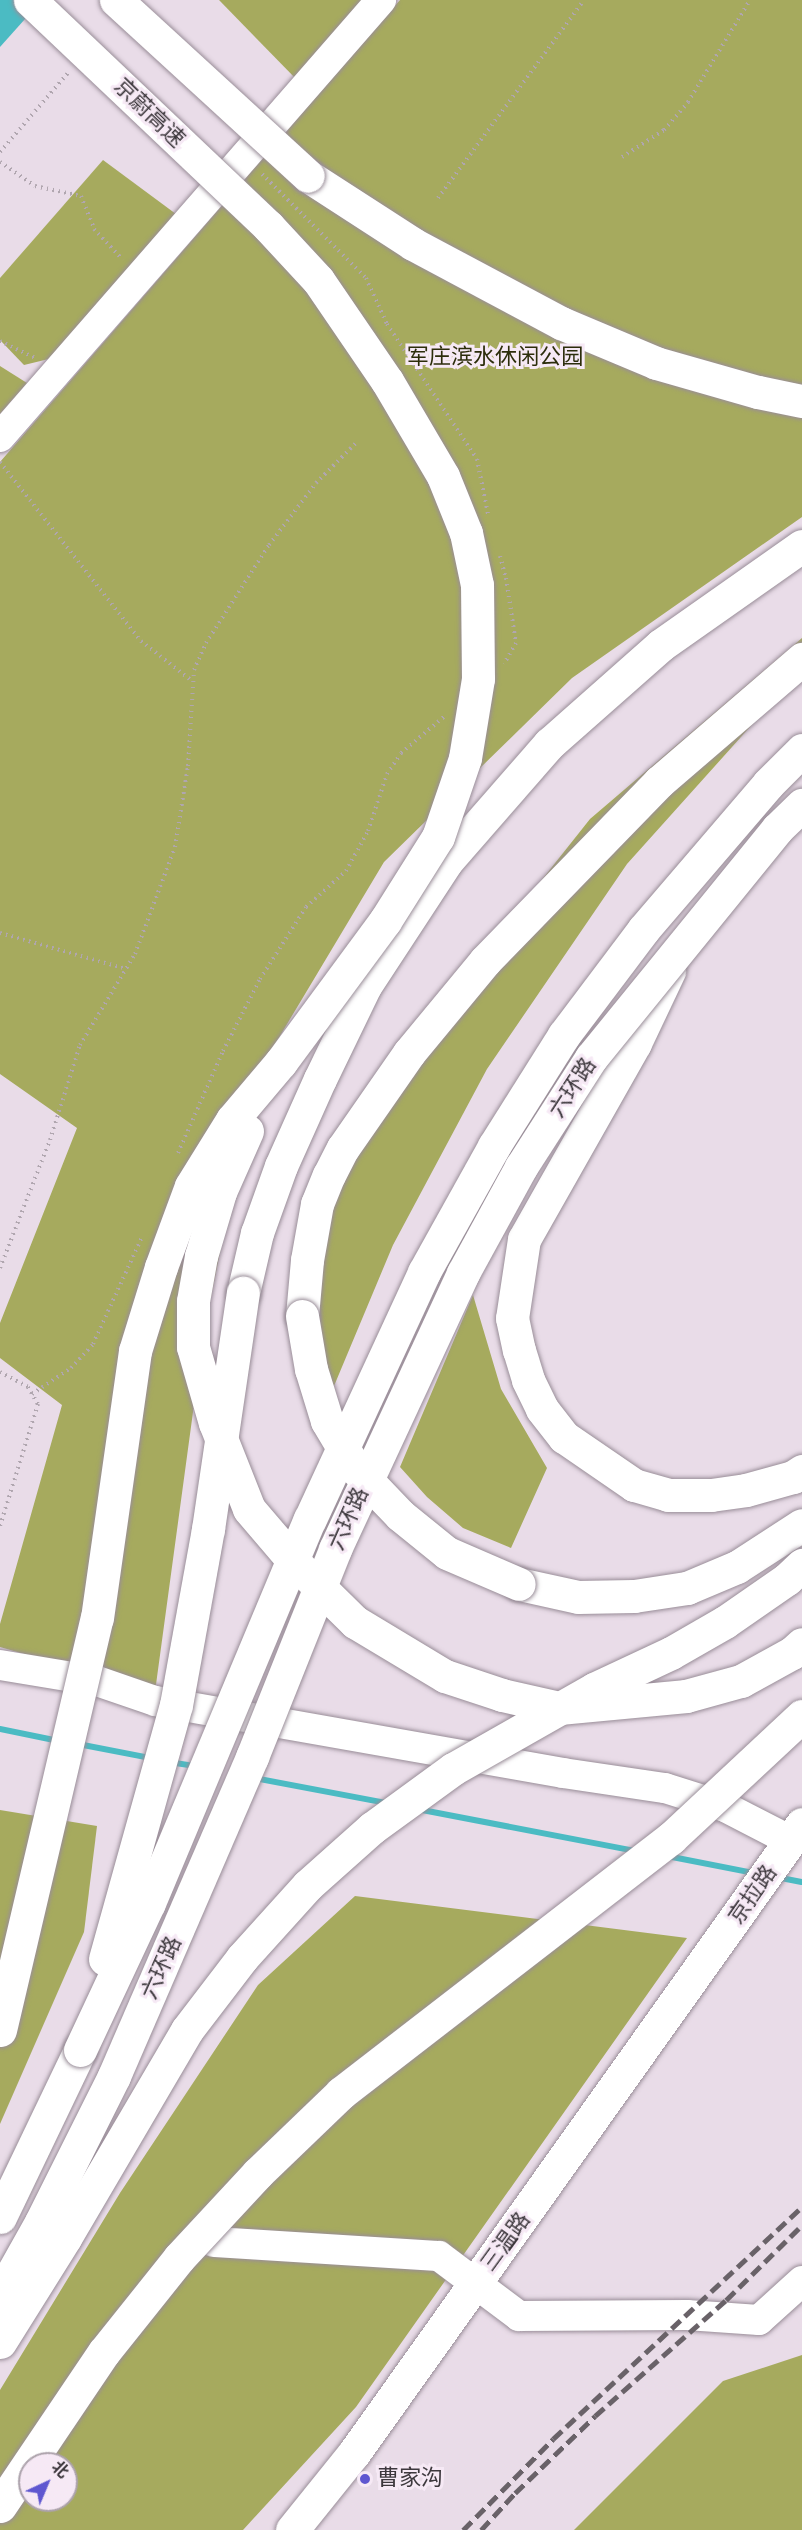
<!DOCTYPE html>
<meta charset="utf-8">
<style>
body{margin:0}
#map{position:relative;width:802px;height:2530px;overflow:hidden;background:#e9dce8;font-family:"Sofia Sans Condensed","Noto Sans SC",sans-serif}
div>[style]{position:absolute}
.forest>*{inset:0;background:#a6aa5e}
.water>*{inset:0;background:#4bbbc3}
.stream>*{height:6px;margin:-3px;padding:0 3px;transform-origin:3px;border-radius:3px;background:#4bbbc3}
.path>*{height:4px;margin-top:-2px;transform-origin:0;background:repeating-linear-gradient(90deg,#b0a6af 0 1.5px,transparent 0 6px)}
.roads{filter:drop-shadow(0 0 2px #998d98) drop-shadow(0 0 2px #998d98)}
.minor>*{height:30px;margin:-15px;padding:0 15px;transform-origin:15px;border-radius:15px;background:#fff}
.highway>*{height:33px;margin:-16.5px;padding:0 16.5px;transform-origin:16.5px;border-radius:16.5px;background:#fff}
.rail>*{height:4.5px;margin-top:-2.25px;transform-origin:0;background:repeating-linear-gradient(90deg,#696268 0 12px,transparent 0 18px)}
.bridges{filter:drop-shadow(0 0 2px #998d98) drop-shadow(0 0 2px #998d98)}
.highway-bridge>*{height:33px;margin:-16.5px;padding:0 16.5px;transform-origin:16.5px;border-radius:16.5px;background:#fff}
.dots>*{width:16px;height:16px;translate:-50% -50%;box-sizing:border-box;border:3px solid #f6e9f5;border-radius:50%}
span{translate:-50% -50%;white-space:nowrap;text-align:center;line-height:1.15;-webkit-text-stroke:6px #f6e9f5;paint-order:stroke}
.street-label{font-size:22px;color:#3d383d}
.park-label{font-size:22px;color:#2c2d0b}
.poi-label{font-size:22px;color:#3d383d}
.left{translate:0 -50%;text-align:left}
.north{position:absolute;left:18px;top:2452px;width:60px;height:60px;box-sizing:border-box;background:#f6e9f5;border:2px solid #aca2ab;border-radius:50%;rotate:44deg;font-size:16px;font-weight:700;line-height:24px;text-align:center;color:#3d383d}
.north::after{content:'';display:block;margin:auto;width:21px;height:27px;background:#5f57d0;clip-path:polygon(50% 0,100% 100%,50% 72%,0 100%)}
</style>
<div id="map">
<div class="forest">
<i style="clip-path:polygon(219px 0,369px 0,298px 81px)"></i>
<i style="clip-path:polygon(400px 0,802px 0,802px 517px,572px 678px,384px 862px,256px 1076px,204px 1331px,155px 1692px,0 1647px,0 1624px,62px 1405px,0 1358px,0 1323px,77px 1128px,0 1074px,0 462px)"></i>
<i style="clip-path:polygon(103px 160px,180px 217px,57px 357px,24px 365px,0 340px,0 278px)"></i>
<i style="clip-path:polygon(0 366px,27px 383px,0 414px)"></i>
<i style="clip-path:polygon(802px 638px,802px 669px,627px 864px,487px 1069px,393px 1245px,334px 1386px,321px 1371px,300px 1297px,350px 1122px,590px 819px)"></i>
<i style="clip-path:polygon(473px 1295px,501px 1389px,547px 1468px,511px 1548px,463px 1528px,427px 1497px,400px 1467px)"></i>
<i style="clip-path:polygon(0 1810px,97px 1826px,84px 1932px,0 2124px)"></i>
<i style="clip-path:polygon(evenodd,355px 1896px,687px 1938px,356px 2407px,243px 2530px,0 2530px,0 2390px,120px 2193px,258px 1985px,355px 1896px,30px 2464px,66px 2464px,66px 2500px,30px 2500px,30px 2464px)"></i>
<i style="clip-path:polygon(802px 2355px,802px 2530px,574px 2530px,723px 2381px)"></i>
</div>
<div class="water">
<i style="clip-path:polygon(0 0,42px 0,0 47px)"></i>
</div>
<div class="stream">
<i style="left:0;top:1729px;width:60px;rotate:11.5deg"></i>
<i style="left:78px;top:1744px;width:73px;rotate:11deg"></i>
<i style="left:169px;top:1762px;width:25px;rotate:9deg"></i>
<i style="left:254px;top:1778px;width:134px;rotate:10.7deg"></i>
<i style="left:417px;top:1809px;width:223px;rotate:10.9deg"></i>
<i style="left:667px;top:1856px;width:89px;rotate:11.1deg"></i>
<i style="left:776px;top:1877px;width:26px;rotate:11deg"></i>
</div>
<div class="path">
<i style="left:0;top:152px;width:104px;rotate:-49.3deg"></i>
<i style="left:622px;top:157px;width:50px;rotate:-32.7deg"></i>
<i style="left:664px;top:130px;width:37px;rotate:-49deg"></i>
<i style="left:688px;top:102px;width:119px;rotate:-58.7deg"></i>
<i style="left:0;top:162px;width:42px;rotate:34.4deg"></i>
<i style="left:35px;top:186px;width:47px;rotate:12.3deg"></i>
<i style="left:81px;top:196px;width:35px;rotate:68deg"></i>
<i style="left:94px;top:229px;width:42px;rotate:46.9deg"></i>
<i style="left:262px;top:174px;width:147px;rotate:45deg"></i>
<i style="left:366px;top:278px;width:51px;rotate:65.5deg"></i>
<i style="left:387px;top:324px;width:162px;rotate:56.3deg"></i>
<i style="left:477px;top:459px;width:56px;rotate:78.7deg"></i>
<i style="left:438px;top:198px;width:246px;rotate:-53.6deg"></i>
<i style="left:0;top:341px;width:41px;rotate:25.9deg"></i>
<i style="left:0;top:462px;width:228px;rotate:51.8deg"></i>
<i style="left:141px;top:641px;width:65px;rotate:38.1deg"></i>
<i style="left:500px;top:556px;width:23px;rotate:75deg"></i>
<i style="left:506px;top:578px;width:66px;rotate:81.3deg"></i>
<i style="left:516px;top:643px;width:24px;rotate:120deg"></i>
<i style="left:0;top:933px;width:131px;rotate:15.9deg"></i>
<i style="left:178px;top:1153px;width:111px;rotate:-66.2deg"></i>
<i style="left:223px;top:1051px;width:81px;rotate:-62.8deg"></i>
<i style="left:260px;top:979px;width:85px;rotate:-57.4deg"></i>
<i style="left:306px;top:907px;width:54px;rotate:-42deg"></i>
<i style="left:346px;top:871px;width:46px;rotate:-61.2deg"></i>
<i style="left:368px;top:831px;width:60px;rotate:-71.6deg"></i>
<i style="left:387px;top:774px;width:25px;rotate:-56deg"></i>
<i style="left:401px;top:753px;width:57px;rotate:-40.1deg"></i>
<i style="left:0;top:1268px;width:137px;rotate:-68.7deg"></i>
<i style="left:50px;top:1140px;width:100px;rotate:-72.5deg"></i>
<i style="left:80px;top:1045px;width:106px;rotate:-58.9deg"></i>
<i style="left:135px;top:954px;width:114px;rotate:-69.5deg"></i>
<i style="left:175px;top:847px;width:82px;rotate:-80.9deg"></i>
<i style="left:188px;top:766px;width:96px;rotate:-86.4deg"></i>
<i style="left:194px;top:670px;width:30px;rotate:-66deg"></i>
<i style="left:206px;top:643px;width:117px;rotate:-57.3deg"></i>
<i style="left:269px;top:545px;width:78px;rotate:-52.8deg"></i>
<i style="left:316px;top:483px;width:57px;rotate:-45deg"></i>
<i style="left:0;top:1372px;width:32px;rotate:28deg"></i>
<i style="left:28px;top:1387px;width:20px;rotate:60deg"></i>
<i style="left:38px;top:1404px;width:128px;rotate:107.3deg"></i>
<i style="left:32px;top:1394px;width:47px;rotate:-33.7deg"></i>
<i style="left:71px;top:1368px;width:33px;rotate:-47deg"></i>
<i style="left:93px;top:1344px;width:118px;rotate:-65.4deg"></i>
</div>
<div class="roads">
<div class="minor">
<i style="left:0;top:437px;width:580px;rotate:-48.92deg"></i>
<i style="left:0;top:1665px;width:98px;rotate:9.4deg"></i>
<i style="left:97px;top:1681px;width:61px;rotate:19deg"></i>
<i style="left:155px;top:1701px;width:414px;rotate:10deg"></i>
<i style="left:563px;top:1773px;width:103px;rotate:8.4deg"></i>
<i style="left:665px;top:1788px;width:63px;rotate:17.6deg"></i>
<i style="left:725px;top:1807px;width:74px;rotate:27.3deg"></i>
<i style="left:214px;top:2242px;width:225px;rotate:3.6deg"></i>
<i style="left:439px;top:2256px;width:100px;rotate:36.9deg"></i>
<i style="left:519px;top:2316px;width:168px;rotate:-0.3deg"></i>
<i style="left:687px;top:2315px;width:72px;rotate:4deg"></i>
<i style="left:759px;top:2320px;width:58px;rotate:-42.2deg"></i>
</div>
<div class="highway">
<i style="left:308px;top:176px;width:125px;rotate:32.9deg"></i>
<i style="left:413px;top:244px;width:168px;rotate:28.1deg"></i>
<i style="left:561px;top:323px;width:103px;rotate:22.8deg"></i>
<i style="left:656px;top:363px;width:106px;rotate:15.9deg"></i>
<i style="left:758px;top:392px;width:45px;rotate:11.6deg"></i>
<i style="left:669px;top:971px;width:80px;rotate:115.3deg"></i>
<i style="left:635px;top:1043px;width:225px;rotate:119.5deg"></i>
<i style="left:524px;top:1239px;width:80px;rotate:98.6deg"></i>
<i style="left:512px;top:1318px;width:33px;rotate:78deg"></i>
<i style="left:519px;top:1350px;width:31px;rotate:73deg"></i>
<i style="left:528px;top:1380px;width:32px;rotate:64deg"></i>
<i style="left:542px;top:1409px;width:36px;rotate:52deg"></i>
<i style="left:564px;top:1437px;width:85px;rotate:34.4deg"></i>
<i style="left:634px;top:1485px;width:35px;rotate:16deg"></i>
<i style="left:668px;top:1495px;width:43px"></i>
<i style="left:711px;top:1495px;width:35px;rotate:-8deg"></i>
<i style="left:746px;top:1490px;width:49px;rotate:-15.5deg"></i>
<i style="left:793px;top:1477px;width:11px;rotate:-34deg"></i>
<i style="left:243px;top:1293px;width:62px;rotate:-76.9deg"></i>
<i style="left:257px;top:1233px;width:71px;rotate:-70.3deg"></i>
<i style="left:281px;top:1166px;width:95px;rotate:-65.9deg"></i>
<i style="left:320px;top:1079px;width:103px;rotate:-64.2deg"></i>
<i style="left:365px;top:986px;width:148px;rotate:-56.8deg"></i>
<i style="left:446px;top:862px;width:157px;rotate:-48.9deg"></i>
<i style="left:549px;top:744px;width:149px;rotate:-41.5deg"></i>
<i style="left:661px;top:645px;width:172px;rotate:-35.1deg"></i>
<i style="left:302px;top:1316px;width:56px;rotate:-84.9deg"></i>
<i style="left:307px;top:1260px;width:57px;rotate:-79.9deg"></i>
<i style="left:317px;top:1204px;width:31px;rotate:-68deg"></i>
<i style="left:329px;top:1175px;width:30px;rotate:-63deg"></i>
<i style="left:343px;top:1148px;width:116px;rotate:-55.2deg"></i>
<i style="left:409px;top:1053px;width:119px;rotate:-50.4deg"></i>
<i style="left:485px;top:961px;width:250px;rotate:-45.8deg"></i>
<i style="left:659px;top:782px;width:189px;rotate:-40.7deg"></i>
<i style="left:519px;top:1584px;width:60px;rotate:12.4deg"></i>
<i style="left:578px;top:1597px;width:56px;rotate:-1deg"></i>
<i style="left:634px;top:1596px;width:54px;rotate:-8.6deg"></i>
<i style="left:687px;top:1588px;width:54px;rotate:-22.8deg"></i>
<i style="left:737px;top:1567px;width:77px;rotate:-32.9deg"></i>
<i style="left:0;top:2217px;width:185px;rotate:-64.4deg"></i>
<i style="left:292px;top:2530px;width:99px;rotate:-51.2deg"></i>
<i style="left:354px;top:2453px;width:772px;rotate:-54.54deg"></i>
</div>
</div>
<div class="rail">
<i style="left:463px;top:2530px;width:128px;rotate:-45.3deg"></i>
<i style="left:553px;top:2439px;width:340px;rotate:-43deg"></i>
<i style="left:481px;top:2530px;width:50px;rotate:-47.4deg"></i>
<i style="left:515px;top:2493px;width:111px;rotate:-43.9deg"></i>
<i style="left:595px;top:2416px;width:175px;rotate:-41.5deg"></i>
<i style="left:726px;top:2300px;width:107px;rotate:-44.6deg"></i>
</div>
<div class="bridges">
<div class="highway-bridge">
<i style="left:116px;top:0;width:260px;rotate:42.5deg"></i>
<i style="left:247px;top:1131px;width:67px;rotate:113.9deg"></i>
<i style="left:220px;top:1192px;width:67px;rotate:106.5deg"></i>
<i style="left:201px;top:1256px;width:46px;rotate:100.1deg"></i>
<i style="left:193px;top:1301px;width:46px;rotate:90deg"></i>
<i style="left:193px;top:1347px;width:79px;rotate:73.9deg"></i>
<i style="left:215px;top:1423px;width:92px;rotate:68.4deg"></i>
<i style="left:249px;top:1509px;width:72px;rotate:49.5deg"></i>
<i style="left:296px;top:1564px;width:83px;rotate:44.5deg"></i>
<i style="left:355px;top:1622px;width:105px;rotate:31deg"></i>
<i style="left:445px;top:1676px;width:60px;rotate:18.4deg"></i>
<i style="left:502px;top:1695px;width:58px;rotate:12.8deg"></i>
<i style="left:559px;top:1708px;width:128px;rotate:-5.4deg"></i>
<i style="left:686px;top:1696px;width:57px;rotate:-15.3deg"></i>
<i style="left:741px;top:1681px;width:58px;rotate:-28.8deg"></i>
<i style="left:792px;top:1653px;width:13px;rotate:-42deg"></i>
<i style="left:302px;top:1316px;width:54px;rotate:80.4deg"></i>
<i style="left:311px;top:1369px;width:54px;rotate:72.9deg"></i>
<i style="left:327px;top:1421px;width:55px;rotate:59.2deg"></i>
<i style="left:355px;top:1468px;width:65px;rotate:46.2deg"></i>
<i style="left:400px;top:1515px;width:60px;rotate:39deg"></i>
<i style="left:447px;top:1553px;width:78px;rotate:23.3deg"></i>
<i style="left:105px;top:1959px;width:264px;rotate:-74.4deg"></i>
<i style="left:176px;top:1705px;width:179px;rotate:-79.7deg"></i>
<i style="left:208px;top:1529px;width:239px;rotate:-81.6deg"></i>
<i style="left:0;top:2030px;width:423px;rotate:-76.8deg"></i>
<i style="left:97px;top:1618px;width:270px;rotate:-81.9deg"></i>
<i style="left:135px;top:1351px;width:88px;rotate:-72.8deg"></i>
<i style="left:161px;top:1267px;width:86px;rotate:-69.7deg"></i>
<i style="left:191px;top:1186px;width:78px;rotate:-58.2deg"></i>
<i style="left:232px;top:1120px;width:76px;rotate:-49.8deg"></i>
<i style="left:281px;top:1062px;width:175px;rotate:-53.6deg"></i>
<i style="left:385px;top:921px;width:99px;rotate:-57.8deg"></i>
<i style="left:438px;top:837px;width:83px;rotate:-71.1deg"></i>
<i style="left:465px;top:758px;width:80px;rotate:-80.7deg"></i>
<i style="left:478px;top:679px;width:94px;rotate:-90.6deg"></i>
<i style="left:477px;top:585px;width:53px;rotate:-101.9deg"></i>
<i style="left:466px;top:533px;width:61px;rotate:-112deg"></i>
<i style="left:443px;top:476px;width:110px;rotate:-120.5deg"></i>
<i style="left:387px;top:381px;width:122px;rotate:-124.3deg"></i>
<i style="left:318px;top:280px;width:74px;rotate:-132.8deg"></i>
<i style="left:268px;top:226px;width:328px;rotate:-136.5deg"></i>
<i style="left:80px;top:2050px;width:162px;rotate:-64.9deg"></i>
<i style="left:149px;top:1903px;width:416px;rotate:-67.3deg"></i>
<i style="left:310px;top:1519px;width:272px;rotate:-65.2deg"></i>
<i style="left:424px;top:1272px;width:144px;rotate:-60.9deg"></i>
<i style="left:494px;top:1146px;width:131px;rotate:-57.8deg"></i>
<i style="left:564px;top:1035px;width:131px;rotate:-53deg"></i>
<i style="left:643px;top:930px;width:192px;rotate:-49.4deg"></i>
<i style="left:768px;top:784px;width:48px;rotate:-45deg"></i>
<i style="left:0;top:2295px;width:84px;rotate:-60.7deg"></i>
<i style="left:41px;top:2222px;width:163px;rotate:-63.4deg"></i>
<i style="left:114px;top:2076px;width:348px;rotate:-66.6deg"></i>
<i style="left:252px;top:1757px;width:224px;rotate:-68.2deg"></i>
<i style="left:335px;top:1549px;width:304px;rotate:-65.1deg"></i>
<i style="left:463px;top:1273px;width:121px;rotate:-61.3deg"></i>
<i style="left:521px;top:1167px;width:130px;rotate:-57.3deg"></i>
<i style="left:591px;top:1058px;width:295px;rotate:-50.9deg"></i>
<i style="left:777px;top:829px;width:35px;rotate:-44deg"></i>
<i style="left:0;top:2342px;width:123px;rotate:-58deg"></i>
<i style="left:65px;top:2238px;width:241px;rotate:-59.6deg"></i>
<i style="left:187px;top:2030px;width:91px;rotate:-52.6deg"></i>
<i style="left:242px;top:1958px;width:98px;rotate:-47.9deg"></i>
<i style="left:308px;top:1885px;width:86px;rotate:-41.7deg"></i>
<i style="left:372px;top:1828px;width:100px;rotate:-36.1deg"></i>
<i style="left:453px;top:1769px;width:162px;rotate:-29.6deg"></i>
<i style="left:594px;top:1689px;width:85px;rotate:-25.1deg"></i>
<i style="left:671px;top:1653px;width:62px;rotate:-29.9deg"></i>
<i style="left:725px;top:1622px;width:75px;rotate:-34.7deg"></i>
<i style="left:787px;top:1579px;width:21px;rotate:-43deg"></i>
<i style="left:0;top:2506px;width:186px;rotate:-56deg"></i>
<i style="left:104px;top:2352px;width:120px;rotate:-51.4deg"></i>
<i style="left:179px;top:2258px;width:116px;rotate:-47.1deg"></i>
<i style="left:258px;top:2173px;width:115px;rotate:-43.9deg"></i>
<i style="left:341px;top:2093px;width:417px;rotate:-37.7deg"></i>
<i style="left:671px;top:1838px;width:179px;rotate:-43deg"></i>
</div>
</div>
<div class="dots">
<i style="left:365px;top:2479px;background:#5f57d0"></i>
</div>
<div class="street-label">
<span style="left:149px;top:113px;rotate:44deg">京蔚高速</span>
<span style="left:573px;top:1088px;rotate:-57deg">六环路</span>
<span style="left:349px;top:1519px;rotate:-66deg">六环路</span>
<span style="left:753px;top:1895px;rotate:-55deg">京拉路</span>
<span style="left:162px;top:1968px;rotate:-66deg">六环路</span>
<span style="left:506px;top:2242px;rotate:-54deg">三温路</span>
</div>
<div class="park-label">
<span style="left:495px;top:358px">军庄滨水休闲公园</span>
</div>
<div class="poi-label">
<span class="left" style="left:377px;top:2479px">曹家沟</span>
</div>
<div class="north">北</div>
</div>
